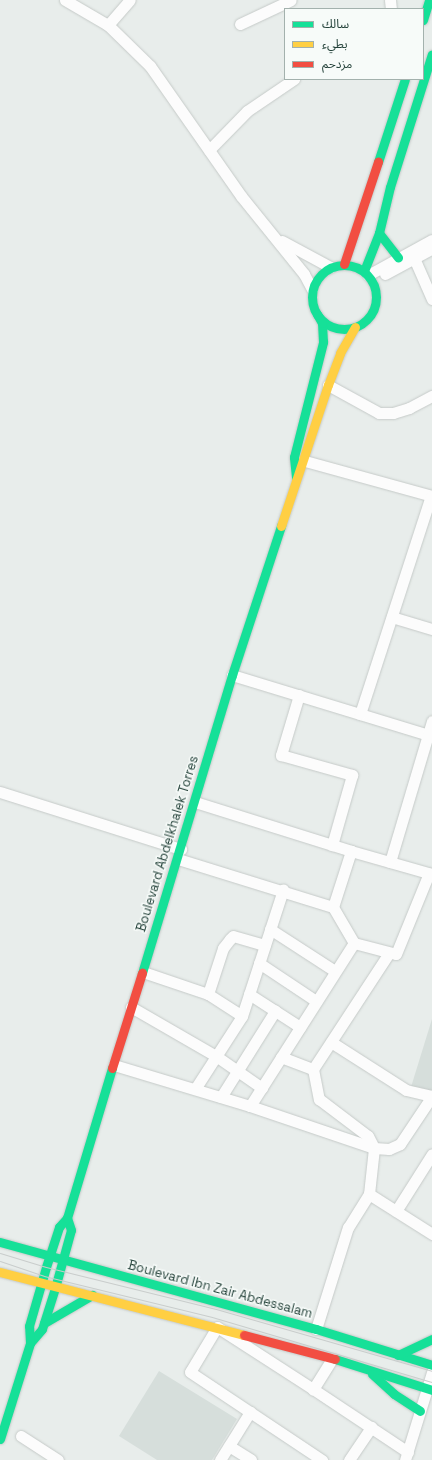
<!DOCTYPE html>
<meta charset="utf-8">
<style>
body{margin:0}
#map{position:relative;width:432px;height:1460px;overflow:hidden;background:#e8edeb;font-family:"Space Grotesk","Noto Sans Arabic",sans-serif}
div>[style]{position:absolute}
.built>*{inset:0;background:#d6dedb}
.roads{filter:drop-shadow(0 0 1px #c5cac8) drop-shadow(0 0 1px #c5cac8)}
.street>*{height:11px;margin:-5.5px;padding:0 5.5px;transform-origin:5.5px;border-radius:5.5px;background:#fcfcfc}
.fast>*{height:9px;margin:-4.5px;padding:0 4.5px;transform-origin:4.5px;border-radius:4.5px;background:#16e098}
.fast>.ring{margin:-4.5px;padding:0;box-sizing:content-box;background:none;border:9px solid #16e098;border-radius:50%}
.slow>*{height:9px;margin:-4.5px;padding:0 4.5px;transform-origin:4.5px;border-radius:4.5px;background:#ffcf43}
.jam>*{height:9px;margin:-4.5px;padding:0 4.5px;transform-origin:4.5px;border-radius:4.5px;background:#f24e42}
.tram>*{height:1px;margin:-0.5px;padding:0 0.5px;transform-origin:0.5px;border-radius:0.5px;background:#c9cdcc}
span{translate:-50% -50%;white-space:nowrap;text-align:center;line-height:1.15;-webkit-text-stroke:3px #f7fbf9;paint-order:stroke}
.street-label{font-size:13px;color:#24423a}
.legend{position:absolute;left:284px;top:8px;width:140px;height:72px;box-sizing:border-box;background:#f7fbf9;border:1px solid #a3b1ad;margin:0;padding:5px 7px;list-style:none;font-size:12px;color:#24423a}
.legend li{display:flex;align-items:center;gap:8px;height:20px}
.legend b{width:20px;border:1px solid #a3b1ad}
</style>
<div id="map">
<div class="built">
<i style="clip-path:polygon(432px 1019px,432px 1094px,411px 1087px)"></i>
<i style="clip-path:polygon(159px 1371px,237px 1419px,212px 1460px,157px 1460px,119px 1436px)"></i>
</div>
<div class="roads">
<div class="street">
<i style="left:65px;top:0;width:50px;rotate:30.2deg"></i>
<i style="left:108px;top:25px;width:59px;rotate:44.3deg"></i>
<i style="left:150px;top:66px;width:159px;rotate:55deg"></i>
<i style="left:241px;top:196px;width:100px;rotate:51.1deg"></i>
<i style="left:304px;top:274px;width:17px;rotate:62deg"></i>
<i style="left:390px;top:0;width:9px;rotate:84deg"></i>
<i style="left:240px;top:24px;width:56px;rotate:-25.2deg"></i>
<i style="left:108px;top:25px;width:33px;rotate:-49deg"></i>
<i style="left:209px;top:150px;width:54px;rotate:-45.7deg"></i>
<i style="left:247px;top:111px;width:57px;rotate:-34.2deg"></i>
<i style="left:282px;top:241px;width:55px;rotate:28.4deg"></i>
<i style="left:414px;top:258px;width:45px;rotate:66.3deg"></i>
<i style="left:385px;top:274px;width:52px;rotate:-28.5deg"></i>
<i style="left:368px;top:275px;width:73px;rotate:-28.7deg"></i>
<i style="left:328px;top:385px;width:58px;rotate:28.8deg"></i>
<i style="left:379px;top:413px;width:14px"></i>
<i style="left:393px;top:413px;width:17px;rotate:-17deg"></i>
<i style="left:409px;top:408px;width:26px;rotate:-28deg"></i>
<i style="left:305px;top:461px;width:132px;rotate:15.4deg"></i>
<i style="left:392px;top:617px;width:42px;rotate:16.7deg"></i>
<i style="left:232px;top:675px;width:209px;rotate:17deg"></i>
<i style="left:299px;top:695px;width:63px;rotate:106.7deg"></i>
<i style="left:281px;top:755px;width:74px;rotate:15.7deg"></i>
<i style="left:352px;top:775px;width:73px;rotate:105.9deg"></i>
<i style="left:360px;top:714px;width:229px;rotate:-72deg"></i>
<i style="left:0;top:792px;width:190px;rotate:17.5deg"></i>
<i style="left:195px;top:802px;width:164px;rotate:17.4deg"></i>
<i style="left:351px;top:851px;width:84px;rotate:15.9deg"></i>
<i style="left:178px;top:859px;width:162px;rotate:17.2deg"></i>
<i style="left:333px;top:907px;width:59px;rotate:-72.2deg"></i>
<i style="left:390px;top:862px;width:147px;rotate:-73.4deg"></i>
<i style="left:270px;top:929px;width:77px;rotate:32.9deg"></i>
<i style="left:354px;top:943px;width:43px;rotate:14.7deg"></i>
<i style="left:396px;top:954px;width:87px;rotate:-67.8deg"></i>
<i style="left:389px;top:953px;width:139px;rotate:123.2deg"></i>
<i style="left:313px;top:1069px;width:31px;rotate:79deg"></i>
<i style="left:319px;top:1099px;width:61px;rotate:37.1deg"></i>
<i style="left:368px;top:1136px;width:13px;rotate:63deg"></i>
<i style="left:374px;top:1148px;width:15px;rotate:4deg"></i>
<i style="left:389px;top:1149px;width:12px;rotate:-24deg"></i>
<i style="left:400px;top:1144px;width:58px;rotate:-56.3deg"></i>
<i style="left:259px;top:963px;width:69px;rotate:33.7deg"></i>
<i style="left:143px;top:972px;width:69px;rotate:18.7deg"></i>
<i style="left:208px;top:994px;width:40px;rotate:32.9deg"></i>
<i style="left:208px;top:994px;width:48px;rotate:-71.9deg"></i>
<i style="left:223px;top:948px;width:11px;rotate:-52deg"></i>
<i style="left:230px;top:939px;width:4px;rotate:-45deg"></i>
<i style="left:233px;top:936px;width:33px;rotate:16deg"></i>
<i style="left:249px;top:994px;width:61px;rotate:32.9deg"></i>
<i style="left:131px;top:1007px;width:98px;rotate:30deg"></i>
<i style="left:216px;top:1056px;width:56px;rotate:34.8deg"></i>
<i style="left:331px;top:1042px;width:89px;rotate:32.6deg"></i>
<i style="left:406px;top:1090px;width:27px;rotate:13deg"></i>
<i style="left:281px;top:1057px;width:34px;rotate:21deg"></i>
<i style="left:114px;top:1065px;width:142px;rotate:16.8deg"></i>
<i style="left:250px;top:1106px;width:131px;rotate:18.7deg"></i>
<i style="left:374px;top:1148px;width:46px;rotate:96.2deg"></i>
<i style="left:369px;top:1194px;width:39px;rotate:122deg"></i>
<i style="left:348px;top:1227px;width:107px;rotate:107.4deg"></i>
<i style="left:195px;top:1089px;width:87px;rotate:-57.2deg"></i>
<i style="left:242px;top:1016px;width:133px;rotate:-72deg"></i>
<i style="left:221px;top:1097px;width:102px;rotate:-57.9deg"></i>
<i style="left:250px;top:1106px;width:193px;rotate:-57.5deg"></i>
<i style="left:354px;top:943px;width:42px;rotate:-120.3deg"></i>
<i style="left:369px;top:1194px;width:75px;rotate:32.4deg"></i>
<i style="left:396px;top:1211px;width:67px;rotate:-57.7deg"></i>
<i style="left:332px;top:1359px;width:36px;rotate:122deg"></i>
<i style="left:313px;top:1389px;width:114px;rotate:33.6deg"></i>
<i style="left:313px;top:1389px;width:114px;rotate:-147.1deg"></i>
<i style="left:217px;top:1327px;width:52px;rotate:121deg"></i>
<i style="left:190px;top:1372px;width:159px;rotate:33.7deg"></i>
<i style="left:21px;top:1436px;width:44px;rotate:33deg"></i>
<i style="left:229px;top:1446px;width:26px;rotate:32deg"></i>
<i style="left:220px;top:1460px;width:57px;rotate:-58deg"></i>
<i style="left:349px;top:1460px;width:40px;rotate:-56deg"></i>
<i style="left:405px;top:1460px;width:92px;rotate:-72.9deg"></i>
</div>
<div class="fast">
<i style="left:423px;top:20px;width:21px;rotate:-73deg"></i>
<i style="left:378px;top:162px;width:87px;rotate:-72deg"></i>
<i style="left:379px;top:233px;width:31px;rotate:52deg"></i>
<i class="ring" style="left:312px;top:265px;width:55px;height:55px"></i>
<i style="left:364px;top:271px;width:41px;rotate:-68.5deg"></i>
<i style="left:379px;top:233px;width:47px;rotate:-76.6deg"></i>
<i style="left:390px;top:187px;width:139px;rotate:-72.5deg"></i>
<i style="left:296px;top:477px;width:20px;rotate:-96deg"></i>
<i style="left:294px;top:457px;width:119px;rotate:-75.8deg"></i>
<i style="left:323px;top:342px;width:19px;rotate:-93deg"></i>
<i style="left:322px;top:323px;width:10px;rotate:-119deg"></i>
<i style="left:142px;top:973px;width:311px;rotate:-73.2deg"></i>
<i style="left:232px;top:675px;width:157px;rotate:-71.8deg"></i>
<i style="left:0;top:1242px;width:328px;rotate:15.4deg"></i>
<i style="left:316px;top:1329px;width:121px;rotate:17.2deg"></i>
<i style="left:44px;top:1323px;width:56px;rotate:-30.3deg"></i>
<i style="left:30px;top:1343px;width:18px;rotate:-49deg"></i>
<i style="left:42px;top:1329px;width:43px;rotate:-72.4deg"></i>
<i style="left:55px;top:1288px;width:60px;rotate:-74.6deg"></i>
<i style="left:71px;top:1230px;width:13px;rotate:-108deg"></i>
<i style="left:398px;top:1355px;width:38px;rotate:-25deg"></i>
<i style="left:335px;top:1359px;width:102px;rotate:17.7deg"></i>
<i style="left:372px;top:1374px;width:30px;rotate:42deg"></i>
<i style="left:394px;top:1394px;width:31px;rotate:33deg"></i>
<i style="left:0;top:1439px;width:101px;rotate:-72.6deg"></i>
<i style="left:30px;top:1343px;width:17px;rotate:-93deg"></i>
<i style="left:29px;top:1326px;width:61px;rotate:-73.9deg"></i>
<i style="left:46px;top:1267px;width:42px;rotate:-72deg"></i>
<i style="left:59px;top:1227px;width:12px;rotate:-48deg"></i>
<i style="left:67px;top:1218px;width:157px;rotate:-73.3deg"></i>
</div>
<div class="slow">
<i style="left:281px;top:526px;width:149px;rotate:-71.6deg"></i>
<i style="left:328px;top:385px;width:34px;rotate:-69deg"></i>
<i style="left:340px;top:353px;width:30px;rotate:-60deg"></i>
<i style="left:0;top:1272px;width:252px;rotate:14.5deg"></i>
</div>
<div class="jam">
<i style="left:344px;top:264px;width:108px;rotate:-71.6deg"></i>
<i style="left:112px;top:1068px;width:100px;rotate:-72.5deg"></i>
<i style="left:244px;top:1335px;width:94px;rotate:14.8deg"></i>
</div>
</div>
<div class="tram">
<i style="left:0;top:1253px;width:48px;rotate:16.9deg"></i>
<i style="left:46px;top:1267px;width:175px;rotate:13.9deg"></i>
<i style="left:216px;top:1309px;width:225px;rotate:16deg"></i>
<i style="left:0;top:1261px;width:46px;rotate:18.8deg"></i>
<i style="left:44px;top:1276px;width:173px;rotate:13.7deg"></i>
<i style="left:212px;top:1317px;width:229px;rotate:16.5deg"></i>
</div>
<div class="street-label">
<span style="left:168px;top:844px;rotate:-73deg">Boulevard Abdelkhalek Torres</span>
<span style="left:220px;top:1290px;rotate:15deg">Boulevard Ibn Zair Abdessalam</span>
</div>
<ul class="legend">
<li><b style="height:5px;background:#16e098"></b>سالك</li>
<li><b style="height:5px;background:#ffcf43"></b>بطيء</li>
<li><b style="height:5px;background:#f24e42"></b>مزدحم</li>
</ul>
</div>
